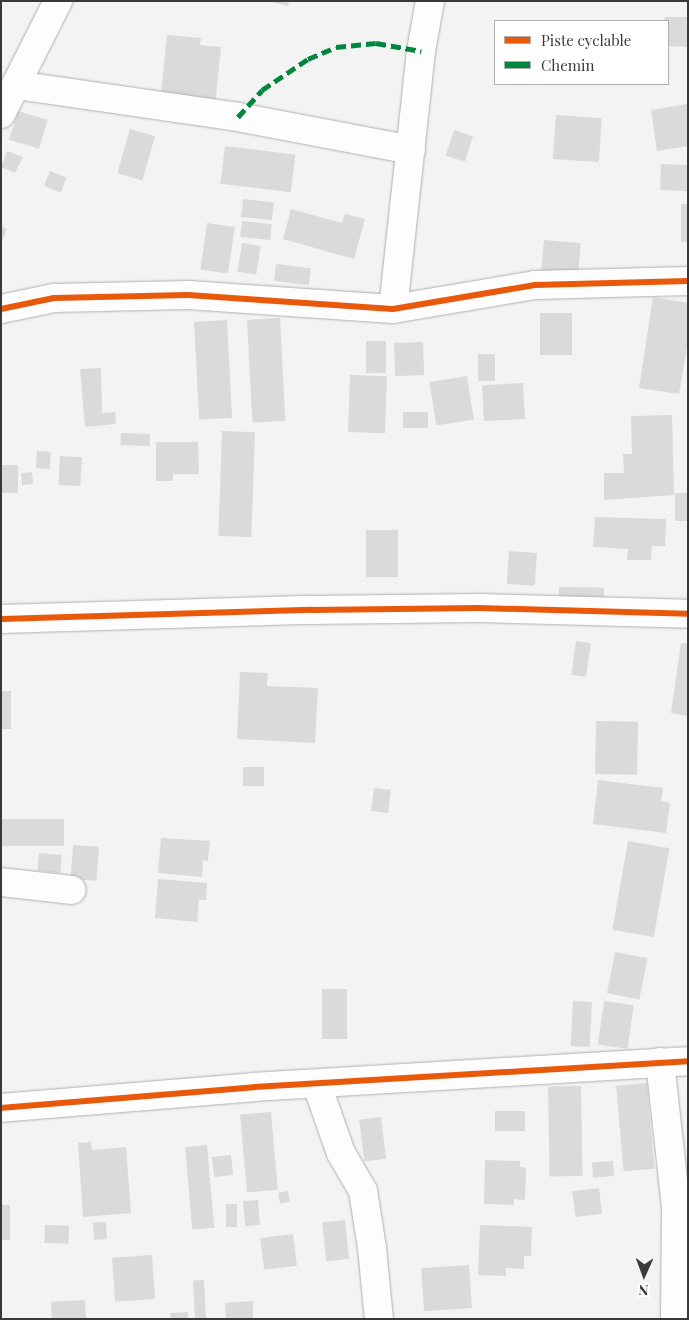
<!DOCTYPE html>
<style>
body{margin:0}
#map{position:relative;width:689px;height:1320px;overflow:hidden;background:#f3f3f4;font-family:"Playfair Display",serif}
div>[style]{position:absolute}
.building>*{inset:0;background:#dadada;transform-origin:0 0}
.roads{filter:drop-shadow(0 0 1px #afafb0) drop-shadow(0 0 1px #afafb0)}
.minor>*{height:28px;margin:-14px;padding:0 14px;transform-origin:14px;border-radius:14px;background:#fdfdfd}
.quiet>*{height:5px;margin-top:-2.5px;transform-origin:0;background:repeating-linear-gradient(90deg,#00873e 0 10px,transparent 0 15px)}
.cycleway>*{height:6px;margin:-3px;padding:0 3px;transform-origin:3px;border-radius:3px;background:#e8590c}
span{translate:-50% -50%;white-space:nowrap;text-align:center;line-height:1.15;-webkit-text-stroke:5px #fff;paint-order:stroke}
.frame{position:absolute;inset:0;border:2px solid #39393a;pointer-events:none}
.legend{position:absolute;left:494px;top:20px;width:175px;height:65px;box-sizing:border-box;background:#fff;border:1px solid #b0b0b0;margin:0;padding:6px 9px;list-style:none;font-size:15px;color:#39393a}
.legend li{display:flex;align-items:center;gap:10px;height:25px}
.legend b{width:25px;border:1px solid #b0b0b0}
.north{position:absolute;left:619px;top:1250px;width:50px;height:50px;-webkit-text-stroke:4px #fff;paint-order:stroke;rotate:182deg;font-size:14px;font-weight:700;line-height:20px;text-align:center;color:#39393a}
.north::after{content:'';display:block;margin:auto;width:18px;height:22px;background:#39393a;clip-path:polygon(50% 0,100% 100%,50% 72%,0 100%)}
</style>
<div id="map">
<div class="building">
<i style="clip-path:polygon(268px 1px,289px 1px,288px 6px)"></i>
<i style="clip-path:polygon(665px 17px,688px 17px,688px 47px,668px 46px,668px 21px,664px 21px)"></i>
<i style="clip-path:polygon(167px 35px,201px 38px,200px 45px,221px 47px,215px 107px,160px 102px)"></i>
<i style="clip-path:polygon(688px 104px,688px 146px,657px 151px,651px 110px)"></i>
<i style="left:18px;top:111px;width:31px;height:30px;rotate:17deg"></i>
<i style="left:556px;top:115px;width:46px;height:44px;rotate:4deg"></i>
<i style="left:130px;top:129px;width:26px;height:46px;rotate:16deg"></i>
<i style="left:454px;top:130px;width:20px;height:27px;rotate:18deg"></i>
<i style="left:225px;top:146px;width:71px;height:38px;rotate:7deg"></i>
<i style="clip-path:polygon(7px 151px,23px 157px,15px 173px,1px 167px)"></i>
<i style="left:661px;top:164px;width:27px;height:26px;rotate:2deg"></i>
<i style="left:50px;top:171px;width:18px;height:16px;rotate:22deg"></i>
<i style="left:243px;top:199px;width:31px;height:18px;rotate:6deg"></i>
<i style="left:681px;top:204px;width:7px;height:38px"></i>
<i style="clip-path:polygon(291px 209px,342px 223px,345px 214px,365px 219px,354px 259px,283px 239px)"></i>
<i style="left:242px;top:221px;width:30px;height:16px;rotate:6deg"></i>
<i style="left:207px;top:223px;width:28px;height:47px;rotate:8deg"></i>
<i style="clip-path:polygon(1px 226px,7px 229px,1px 244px)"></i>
<i style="left:544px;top:240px;width:37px;height:34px;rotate:5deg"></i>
<i style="left:242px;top:243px;width:19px;height:29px;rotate:9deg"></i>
<i style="left:276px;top:264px;width:35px;height:17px;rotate:7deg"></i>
<i style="clip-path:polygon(653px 297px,688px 303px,688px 341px,679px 394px,639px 388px)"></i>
<i style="left:540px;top:313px;width:32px;height:42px"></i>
<i style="left:280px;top:318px;width:103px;height:33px;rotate:87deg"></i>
<i style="left:227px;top:320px;width:98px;height:33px;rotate:87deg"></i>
<i style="left:366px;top:341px;width:20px;height:32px"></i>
<i style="left:423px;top:342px;width:33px;height:29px;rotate:88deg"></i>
<i style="left:478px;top:354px;width:17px;height:27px"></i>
<i style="clip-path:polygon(101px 368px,102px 413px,115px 412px,116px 424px,85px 427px,80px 369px)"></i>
<i style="left:350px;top:375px;width:37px;height:57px;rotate:2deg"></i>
<i style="left:467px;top:376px;width:44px;height:38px;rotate:81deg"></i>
<i style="left:523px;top:383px;width:36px;height:41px;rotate:87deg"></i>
<i style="left:428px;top:412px;width:16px;height:25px;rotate:90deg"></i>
<i style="clip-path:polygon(672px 415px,674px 495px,604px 500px,604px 473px,624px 473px,623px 454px,632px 454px,631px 416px)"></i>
<i style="left:222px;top:431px;width:33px;height:105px;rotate:2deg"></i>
<i style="left:121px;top:433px;width:29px;height:12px;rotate:2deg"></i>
<i style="clip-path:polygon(156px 442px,198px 442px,199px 474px,173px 474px,173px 481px,156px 481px)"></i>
<i style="left:37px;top:451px;width:14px;height:17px;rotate:4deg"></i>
<i style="left:60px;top:456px;width:22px;height:29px;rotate:3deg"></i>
<i style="left:1px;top:465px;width:17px;height:28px"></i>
<i style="left:32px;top:472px;width:12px;height:11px;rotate:85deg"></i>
<i style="left:675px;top:493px;width:13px;height:28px"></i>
<i style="clip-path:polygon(595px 517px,666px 519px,665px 546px,652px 546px,651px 560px,627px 560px,628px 549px,593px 547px)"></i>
<i style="left:366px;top:530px;width:32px;height:47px"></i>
<i style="left:509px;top:551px;width:28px;height:33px;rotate:4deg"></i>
<i style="left:559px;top:587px;width:45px;height:11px;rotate:1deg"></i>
<i style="left:576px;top:641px;width:15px;height:34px;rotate:8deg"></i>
<i style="clip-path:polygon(681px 643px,688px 644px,688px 716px,671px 713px)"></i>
<i style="clip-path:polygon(240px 672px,268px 673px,267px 686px,318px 688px,315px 743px,237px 739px)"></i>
<i style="left:1px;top:691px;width:10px;height:38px"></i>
<i style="left:596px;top:721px;width:42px;height:53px;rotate:1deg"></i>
<i style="left:243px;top:767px;width:21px;height:19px"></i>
<i style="clip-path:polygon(598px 780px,663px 788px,661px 801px,670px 803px,666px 833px,593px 824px)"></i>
<i style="left:374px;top:788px;width:17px;height:23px;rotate:7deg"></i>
<i style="left:64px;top:819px;width:27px;height:63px;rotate:90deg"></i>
<i style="clip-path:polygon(161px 838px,210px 841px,208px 861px,203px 860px,202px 877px,158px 873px)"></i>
<i style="left:628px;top:841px;width:42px;height:90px;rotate:10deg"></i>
<i style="left:73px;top:845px;width:26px;height:34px;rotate:4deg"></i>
<i style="left:39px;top:853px;width:23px;height:18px;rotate:5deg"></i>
<i style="clip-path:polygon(158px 879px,207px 883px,206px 900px,199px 900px,197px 922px,155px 918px)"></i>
<i style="left:615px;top:952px;width:33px;height:42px;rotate:11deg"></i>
<i style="left:322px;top:989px;width:25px;height:50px"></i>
<i style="left:573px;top:1001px;width:19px;height:45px;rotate:3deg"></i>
<i style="left:604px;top:1001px;width:30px;height:44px;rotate:8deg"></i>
<i style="left:647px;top:1083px;width:86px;height:31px;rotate:85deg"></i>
<i style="left:581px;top:1086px;width:90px;height:33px;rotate:89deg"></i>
<i style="left:525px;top:1111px;width:20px;height:30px;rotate:90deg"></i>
<i style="left:271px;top:1112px;width:78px;height:31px;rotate:85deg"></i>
<i style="left:381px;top:1117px;width:42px;height:22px;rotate:83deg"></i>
<i style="clip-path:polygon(91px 1142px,92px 1150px,126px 1147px,131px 1213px,83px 1217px,78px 1143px)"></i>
<i style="left:207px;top:1145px;width:83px;height:22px;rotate:85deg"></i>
<i style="left:231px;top:1155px;width:20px;height:19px;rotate:84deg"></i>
<i style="clip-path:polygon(485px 1160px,520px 1161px,520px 1167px,526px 1168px,525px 1200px,514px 1199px,514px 1205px,484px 1204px)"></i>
<i style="left:613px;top:1161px;width:15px;height:21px;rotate:86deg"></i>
<i style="left:599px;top:1188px;width:26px;height:27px;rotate:83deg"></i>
<i style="left:288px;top:1191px;width:11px;height:10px;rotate:80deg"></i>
<i style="left:258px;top:1200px;width:25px;height:15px;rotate:85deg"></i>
<i style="left:226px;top:1204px;width:11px;height:23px"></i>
<i style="left:1px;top:1205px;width:9px;height:35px"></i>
<i style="left:345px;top:1220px;width:39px;height:23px;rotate:84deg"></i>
<i style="left:106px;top:1222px;width:17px;height:13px;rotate:87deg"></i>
<i style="left:45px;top:1225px;width:24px;height:18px;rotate:2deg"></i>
<i style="clip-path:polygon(480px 1225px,532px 1227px,531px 1256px,524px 1256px,524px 1269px,506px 1268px,506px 1276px,478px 1275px)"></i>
<i style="left:293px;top:1234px;width:32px;height:33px;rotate:83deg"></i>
<i style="left:152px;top:1255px;width:44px;height:40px;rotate:86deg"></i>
<i style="left:469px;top:1265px;width:43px;height:48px;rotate:86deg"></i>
<i style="left:204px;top:1280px;width:39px;height:11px;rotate:87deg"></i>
<i style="left:85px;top:1300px;width:19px;height:34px;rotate:87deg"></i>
<i style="clip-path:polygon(253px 1301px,253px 1319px,226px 1319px,225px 1303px)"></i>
<i style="clip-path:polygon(188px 1312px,188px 1319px,171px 1319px,170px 1313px)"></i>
</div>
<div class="roads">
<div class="minor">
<i style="left:16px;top:85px;width:224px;rotate:8.2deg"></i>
<i style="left:238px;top:117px;width:176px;rotate:10.8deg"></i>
<i style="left:1px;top:114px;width:127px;rotate:-63.2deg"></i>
<i style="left:1px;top:309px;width:54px;rotate:-11.7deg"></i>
<i style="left:54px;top:298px;width:134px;rotate:-1.3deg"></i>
<i style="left:188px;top:295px;width:205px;rotate:3.9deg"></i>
<i style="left:393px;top:309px;width:144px;rotate:-9.6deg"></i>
<i style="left:535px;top:285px;width:153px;rotate:-1.5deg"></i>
<i style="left:393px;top:309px;width:260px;rotate:-83.8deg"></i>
<i style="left:421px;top:51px;width:51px;rotate:-79.8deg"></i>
<i style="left:1px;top:619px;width:310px;rotate:-1.7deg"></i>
<i style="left:311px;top:610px;width:168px;rotate:-0.7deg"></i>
<i style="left:479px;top:608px;width:209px;rotate:1.6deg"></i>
<i style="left:1px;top:882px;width:71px;rotate:6.4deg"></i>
<i style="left:660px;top:1062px;width:145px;rotate:83.7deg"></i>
<i style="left:676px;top:1206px;width:113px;rotate:90.5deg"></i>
<i style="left:317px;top:1085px;width:72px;rotate:70.6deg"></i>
<i style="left:341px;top:1153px;width:44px;rotate:59.9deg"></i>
<i style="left:363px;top:1191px;width:58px;rotate:81deg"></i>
<i style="left:372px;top:1248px;width:71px;rotate:84.4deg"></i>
<i style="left:1px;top:1108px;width:254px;rotate:-4.7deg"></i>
<i style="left:254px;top:1087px;width:435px;rotate:-3.4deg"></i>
</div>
</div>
<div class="quiet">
<i style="left:238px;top:117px;width:36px;rotate:-48deg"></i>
<i style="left:262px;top:90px;width:55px;rotate:-34deg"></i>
<i style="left:308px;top:59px;width:30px;rotate:-23deg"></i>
<i style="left:336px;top:47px;width:40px;rotate:-5.7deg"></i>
<i style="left:376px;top:43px;width:46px;rotate:10.1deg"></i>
</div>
<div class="cycleway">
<i style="left:1px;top:309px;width:54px;rotate:-11.7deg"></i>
<i style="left:54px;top:298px;width:134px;rotate:-1.3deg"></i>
<i style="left:188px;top:295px;width:205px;rotate:3.9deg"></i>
<i style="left:393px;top:309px;width:144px;rotate:-9.6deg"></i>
<i style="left:535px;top:285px;width:153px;rotate:-1.5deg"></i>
<i style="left:1px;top:619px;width:310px;rotate:-1.7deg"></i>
<i style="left:311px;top:610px;width:168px;rotate:-0.7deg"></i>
<i style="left:479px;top:608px;width:209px;rotate:1.6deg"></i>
<i style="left:1px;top:1108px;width:254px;rotate:-4.7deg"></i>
<i style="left:254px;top:1087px;width:435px;rotate:-3.4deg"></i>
</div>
<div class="frame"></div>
<ul class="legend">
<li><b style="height:6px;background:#e8590c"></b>Piste cyclable</li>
<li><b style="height:6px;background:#00873e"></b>Chemin</li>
</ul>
<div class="north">N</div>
</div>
